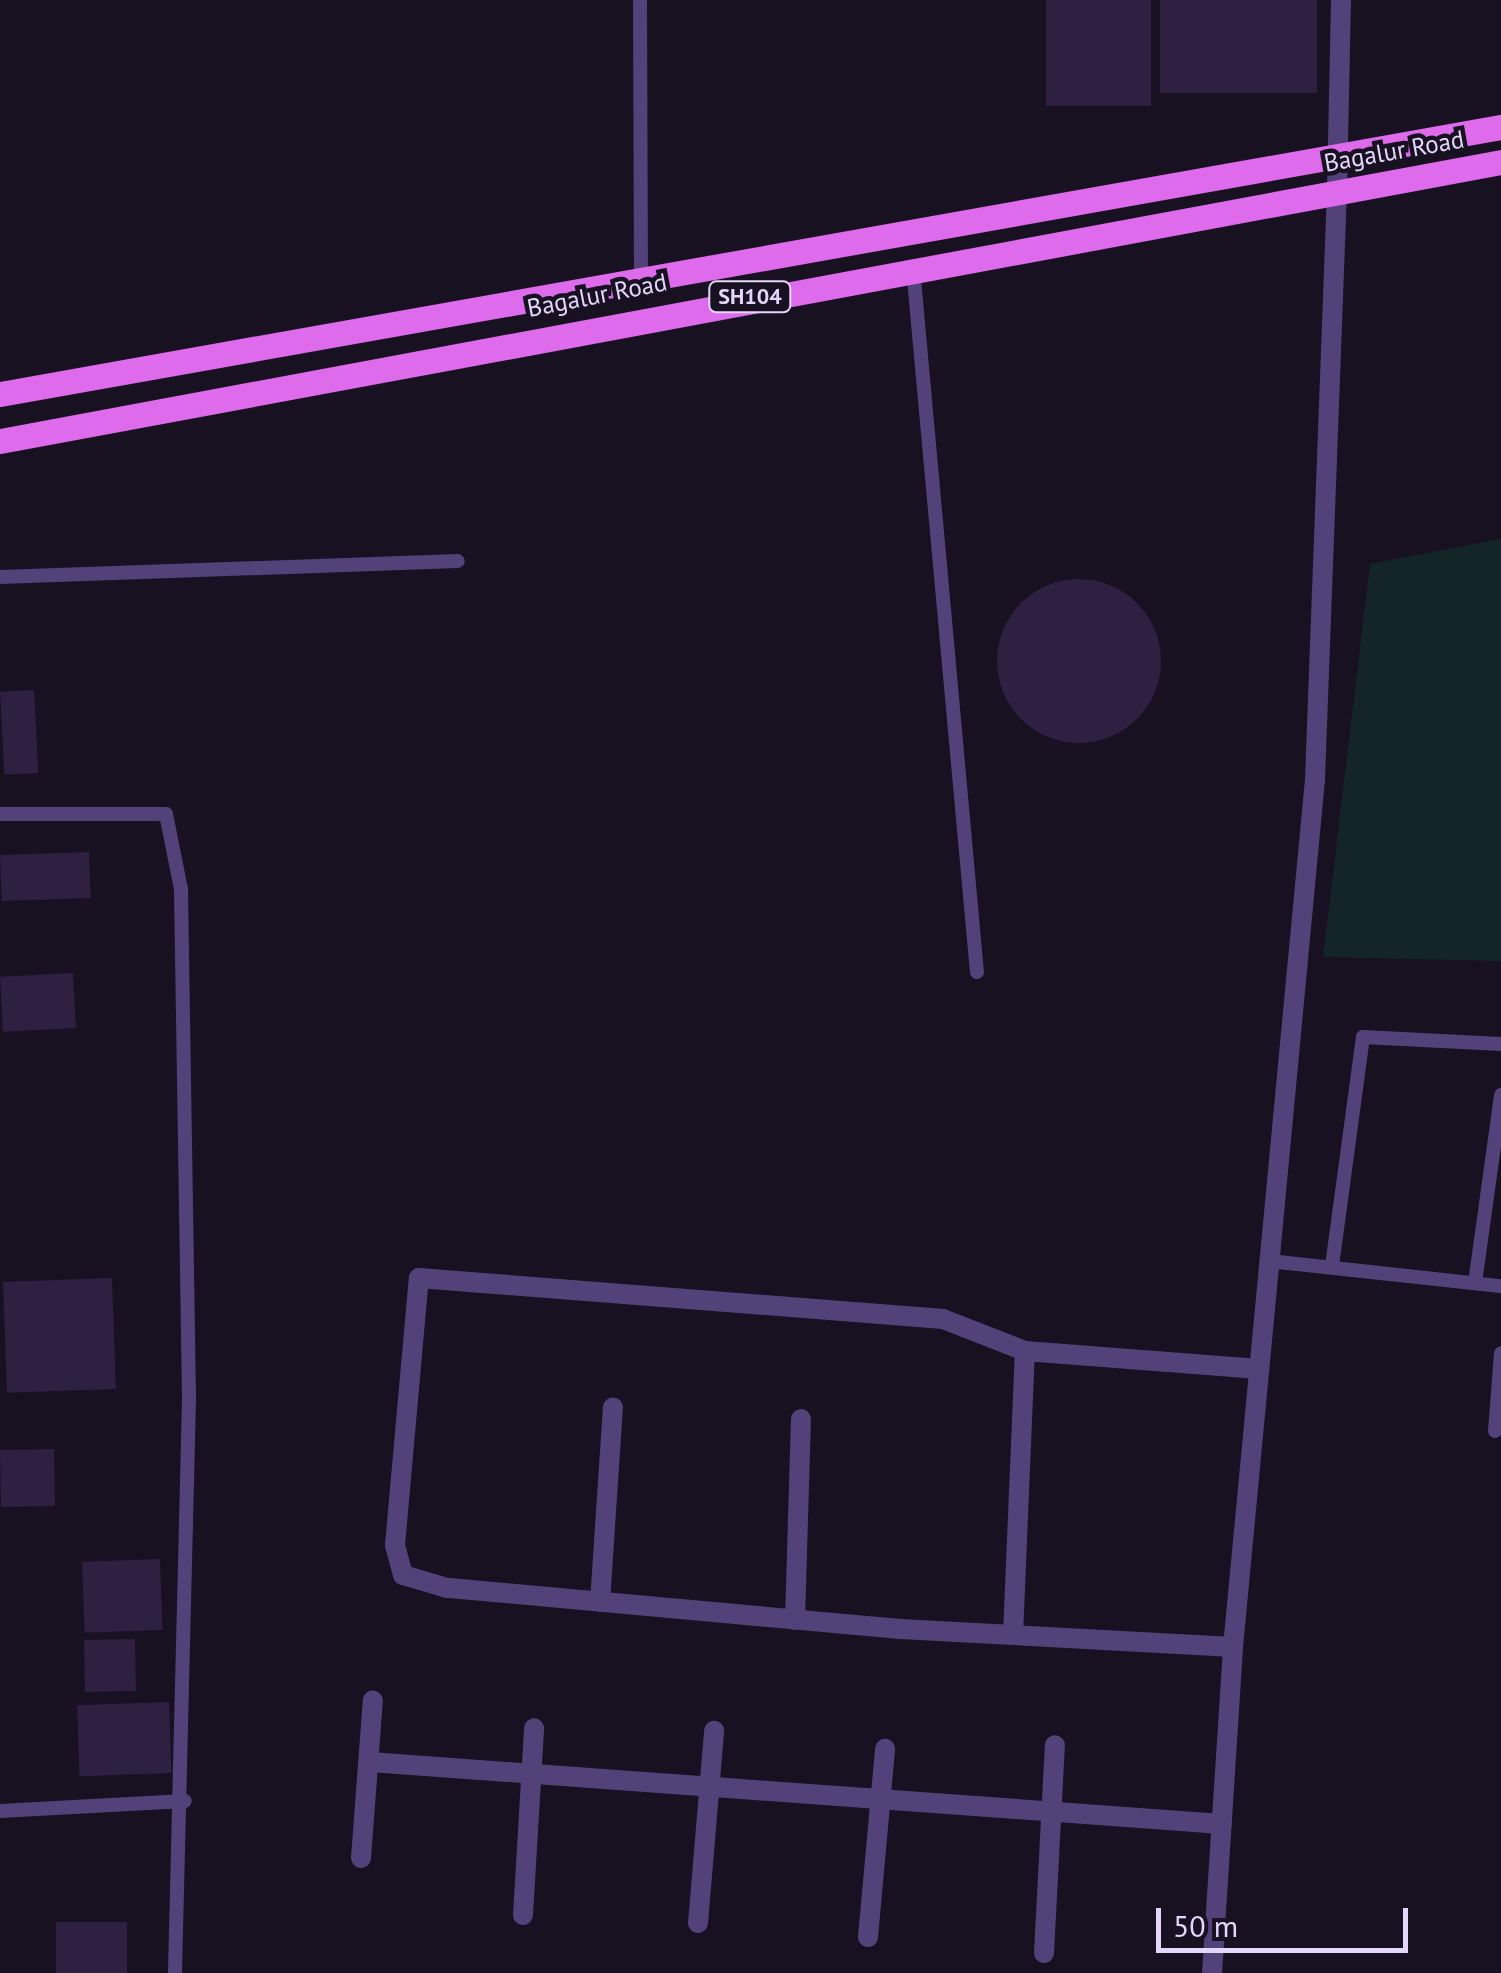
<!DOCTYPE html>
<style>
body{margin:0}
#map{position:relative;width:1501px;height:1973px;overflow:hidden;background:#181121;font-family:"PT Sans",sans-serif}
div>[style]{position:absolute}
.green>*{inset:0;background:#14252a}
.building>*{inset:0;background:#2f1f40;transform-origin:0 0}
.round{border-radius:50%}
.service>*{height:14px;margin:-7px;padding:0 7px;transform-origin:7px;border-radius:7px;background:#53427a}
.minor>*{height:20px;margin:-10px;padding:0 10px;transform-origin:10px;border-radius:10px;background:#53427a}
.tertiary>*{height:20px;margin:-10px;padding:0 10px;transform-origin:10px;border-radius:10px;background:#53427a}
.primary>*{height:25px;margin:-12.5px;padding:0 12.5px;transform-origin:12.5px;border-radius:12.5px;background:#de6bec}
span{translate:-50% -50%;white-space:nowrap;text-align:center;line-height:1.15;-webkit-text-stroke:9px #181121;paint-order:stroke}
.shield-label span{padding:2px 8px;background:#181121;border:2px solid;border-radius:8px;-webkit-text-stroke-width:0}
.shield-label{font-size:22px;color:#e4d6fa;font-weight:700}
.street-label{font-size:25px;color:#e4d6fa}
.scale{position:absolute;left:1156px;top:1908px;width:252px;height:45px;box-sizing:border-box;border:5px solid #e4d6fa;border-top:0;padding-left:12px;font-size:30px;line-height:35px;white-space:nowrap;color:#e4d6fa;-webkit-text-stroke:8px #181121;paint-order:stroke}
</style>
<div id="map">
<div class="green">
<i style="clip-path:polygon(1501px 539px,1501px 961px,1323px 957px,1370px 564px)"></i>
</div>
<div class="building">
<i style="left:1046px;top:0;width:105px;height:106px"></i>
<i style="left:1160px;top:0;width:157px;height:93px"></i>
<i class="round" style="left:997px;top:579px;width:164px;height:164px"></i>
<i style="left:34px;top:690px;width:83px;height:34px;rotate:87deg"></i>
<i style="left:89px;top:852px;width:46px;height:89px;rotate:88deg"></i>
<i style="left:73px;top:973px;width:55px;height:73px;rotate:87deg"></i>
<i style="left:112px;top:1278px;width:111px;height:109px;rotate:88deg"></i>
<i style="left:54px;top:1449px;width:57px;height:54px;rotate:89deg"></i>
<i style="left:160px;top:1559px;width:71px;height:78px;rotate:88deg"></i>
<i style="left:135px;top:1639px;width:52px;height:51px;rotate:89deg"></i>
<i style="left:169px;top:1702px;width:71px;height:92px;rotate:88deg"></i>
<i style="left:127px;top:1922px;width:51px;height:71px;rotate:90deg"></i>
</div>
<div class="service">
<i style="left:640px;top:0;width:277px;rotate:89.8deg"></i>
<i style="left:913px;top:268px;width:707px;rotate:84.81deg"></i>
<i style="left:0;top:577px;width:458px;rotate:-2deg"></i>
<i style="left:0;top:814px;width:166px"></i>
<i style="left:166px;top:814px;width:76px;rotate:78.7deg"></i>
<i style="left:181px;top:889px;width:510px;rotate:89.1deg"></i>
<i style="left:189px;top:1399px;width:574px;rotate:91.4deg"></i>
<i style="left:1269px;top:1261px;width:233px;rotate:6.2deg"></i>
<i style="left:1332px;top:1266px;width:231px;rotate:-82.3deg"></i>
<i style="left:1363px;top:1037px;width:138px;rotate:2.9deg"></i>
<i style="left:1475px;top:1283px;width:190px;rotate:-82.1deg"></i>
<i style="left:1495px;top:1431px;width:78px;rotate:-85.6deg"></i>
<i style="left:0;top:1811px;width:185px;rotate:-3.1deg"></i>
</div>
<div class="minor">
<i style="left:600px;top:1602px;width:195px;rotate:-86.2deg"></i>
<i style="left:795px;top:1620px;width:201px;rotate:-88.3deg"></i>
<i style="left:1013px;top:1635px;width:284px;rotate:-87.6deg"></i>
<i style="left:1233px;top:1647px;width:333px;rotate:-176.9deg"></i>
<i style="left:900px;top:1629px;width:455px;rotate:-174.8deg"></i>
<i style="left:447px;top:1588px;width:46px;rotate:-163.5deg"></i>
<i style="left:403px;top:1575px;width:31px;rotate:-105deg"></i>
<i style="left:395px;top:1545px;width:268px;rotate:-84.9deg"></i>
<i style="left:419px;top:1278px;width:526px;rotate:4.47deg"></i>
<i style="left:943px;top:1319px;width:88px;rotate:21.3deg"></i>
<i style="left:1025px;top:1351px;width:235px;rotate:4.4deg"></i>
<i style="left:370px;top:1762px;width:854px;rotate:4.16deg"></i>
<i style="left:361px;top:1858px;width:158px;rotate:-85.7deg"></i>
<i style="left:523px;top:1915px;width:187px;rotate:-86.6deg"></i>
<i style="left:698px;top:1923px;width:193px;rotate:-85.2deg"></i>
<i style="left:868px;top:1937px;width:189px;rotate:-84.8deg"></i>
<i style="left:1044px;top:1953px;width:208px;rotate:-87deg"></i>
<i style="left:1212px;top:1973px;width:327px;rotate:-86.3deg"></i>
<i style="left:1233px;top:1647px;width:872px;rotate:-84.6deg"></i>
<i style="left:1315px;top:779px;width:588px;rotate:-87.86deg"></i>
</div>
<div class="tertiary">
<i style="left:1337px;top:191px;width:191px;rotate:-88.8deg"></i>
</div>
<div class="primary">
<i style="left:0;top:394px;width:1525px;rotate:-10.09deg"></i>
<i style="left:0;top:441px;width:1527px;rotate:-10.53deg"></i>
</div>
<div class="shield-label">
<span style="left:750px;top:297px">SH104</span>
</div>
<div class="street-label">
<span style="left:1394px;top:151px;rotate:-10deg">Bagalur Road</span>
<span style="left:597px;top:295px;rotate:-11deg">Bagalur Road</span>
</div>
<div class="scale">50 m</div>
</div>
